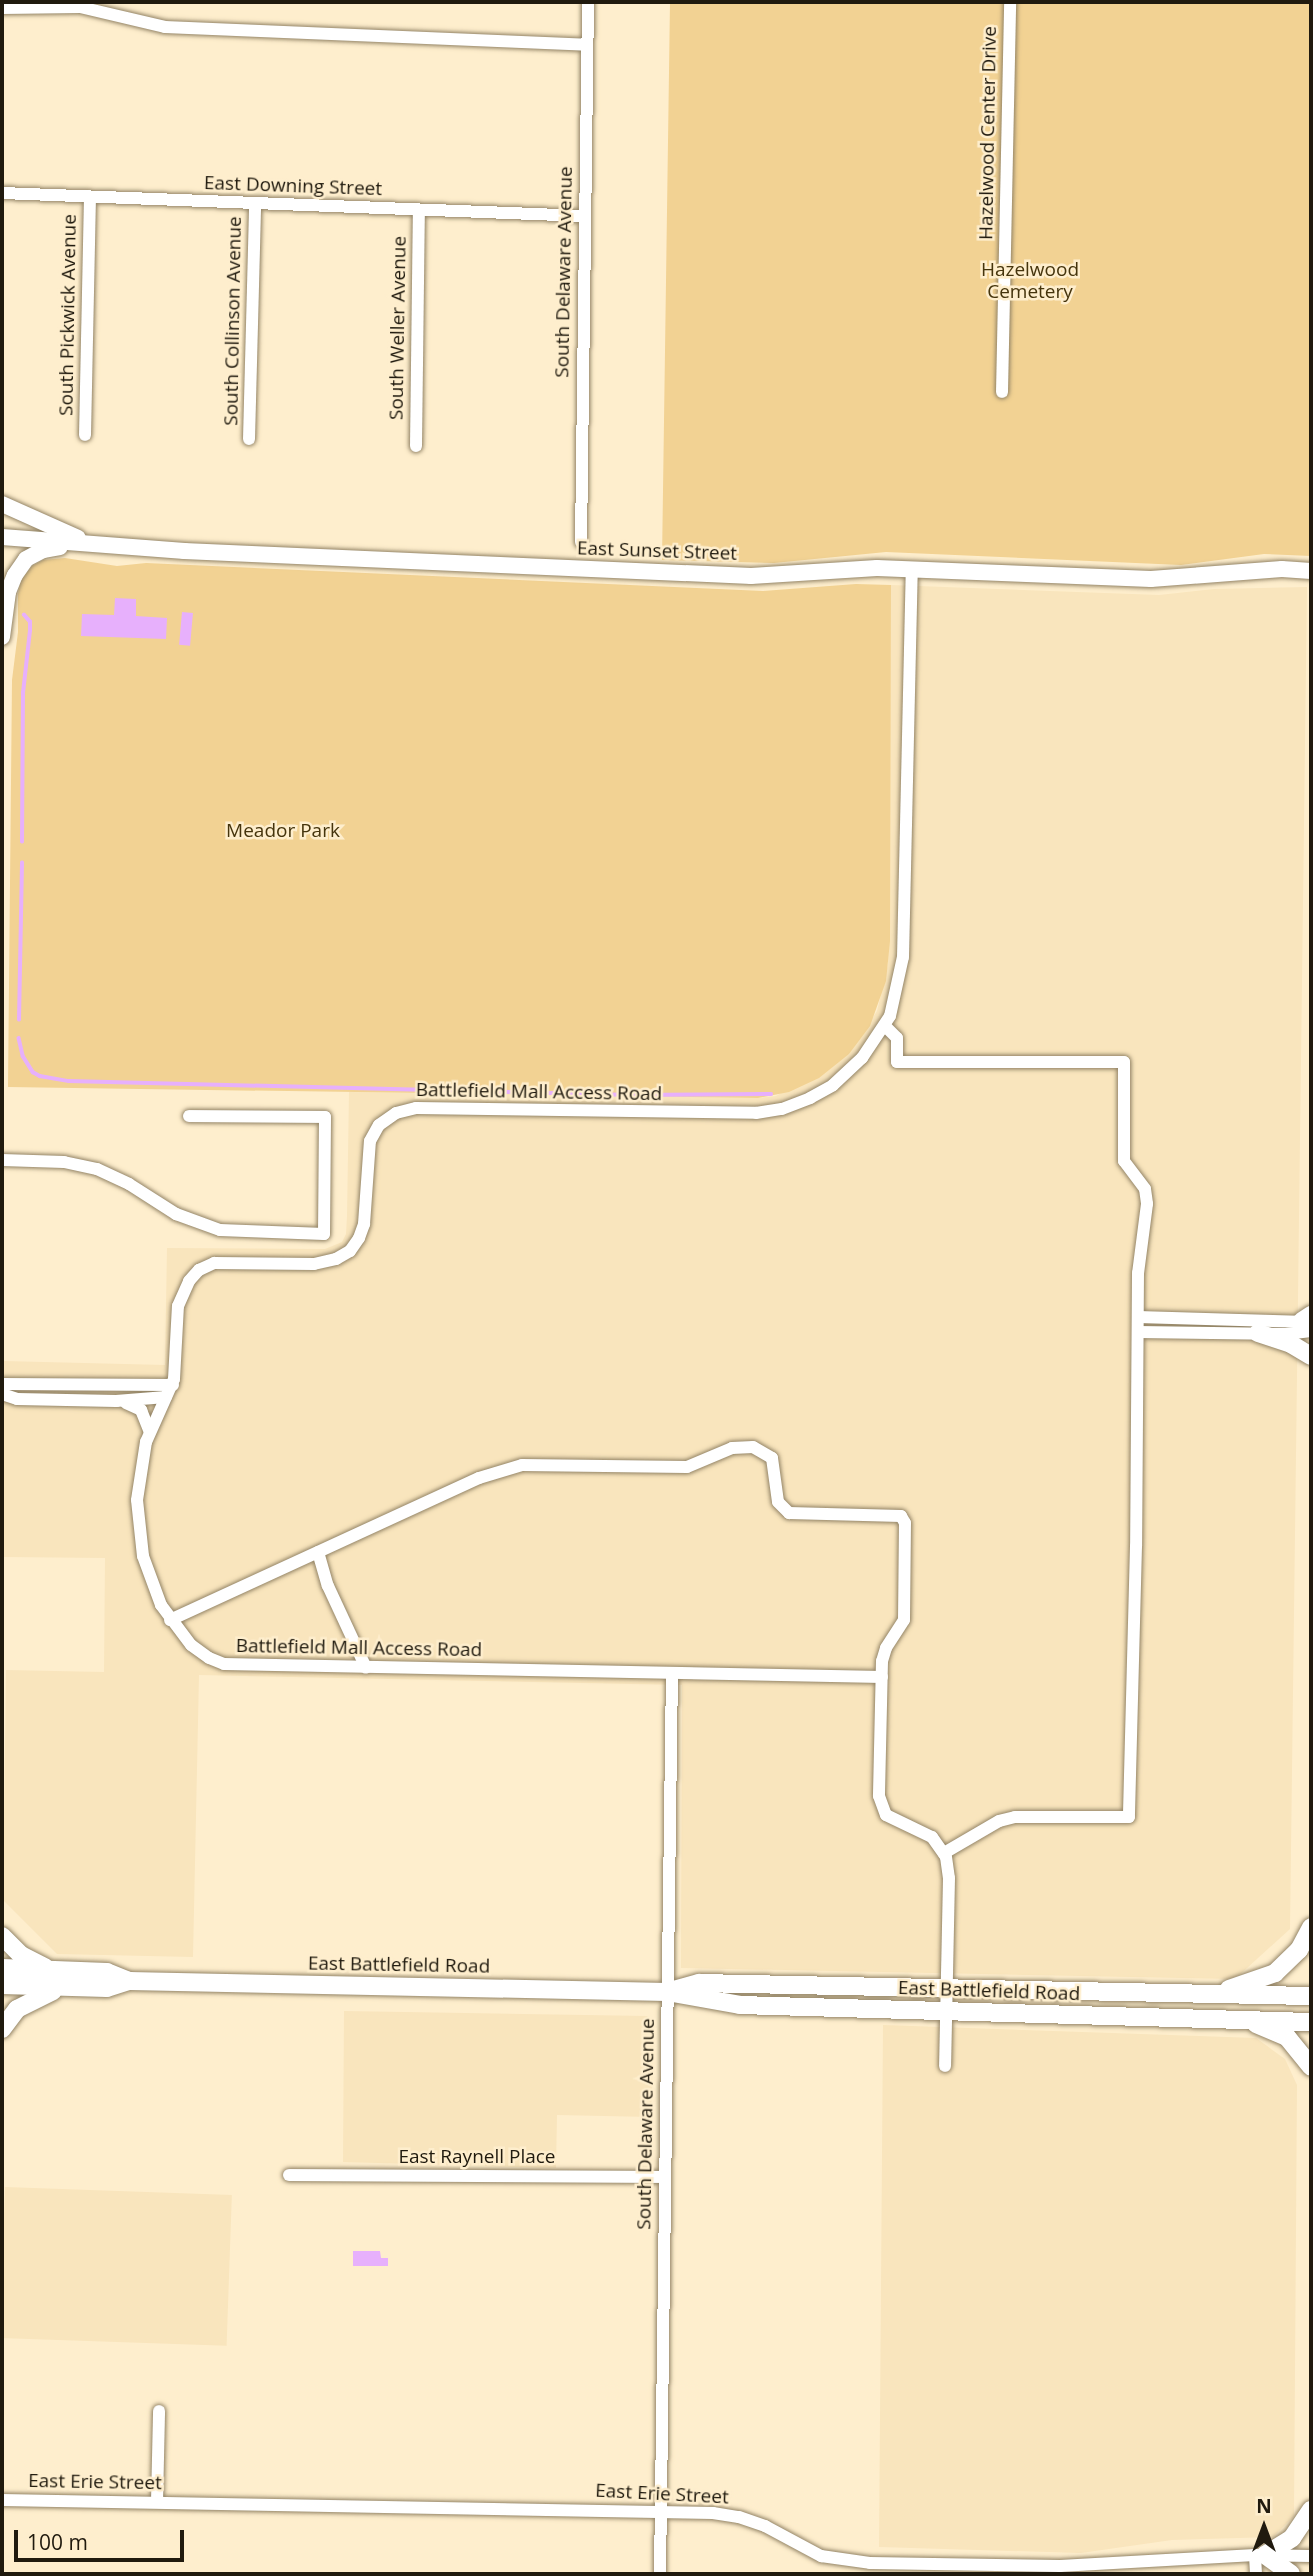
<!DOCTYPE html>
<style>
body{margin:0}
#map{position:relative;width:1313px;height:2576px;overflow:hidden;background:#feeecd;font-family:"Open Sans",sans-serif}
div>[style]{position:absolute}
.built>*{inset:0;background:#f9e5bd;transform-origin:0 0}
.green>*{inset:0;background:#f2d293}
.water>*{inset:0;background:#e7b0fc;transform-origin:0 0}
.stream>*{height:3.5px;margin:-1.75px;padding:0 1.75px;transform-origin:1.75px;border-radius:1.75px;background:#e7b0fc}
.roads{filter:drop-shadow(0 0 2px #938466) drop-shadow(0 0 2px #938466)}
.street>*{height:12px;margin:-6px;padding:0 6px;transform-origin:6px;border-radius:6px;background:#fff}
.secondary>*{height:16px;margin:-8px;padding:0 8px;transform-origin:8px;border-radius:8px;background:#fff}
.primary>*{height:18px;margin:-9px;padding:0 9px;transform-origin:9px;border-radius:9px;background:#fff}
span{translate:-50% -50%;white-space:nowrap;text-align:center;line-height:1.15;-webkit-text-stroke:5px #feeecd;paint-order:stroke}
.street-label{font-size:19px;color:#201a0e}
.park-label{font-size:19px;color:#45340c}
.frame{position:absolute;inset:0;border:4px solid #201a0e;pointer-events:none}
.north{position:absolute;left:1229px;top:2492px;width:70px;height:70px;-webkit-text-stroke:5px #feeecd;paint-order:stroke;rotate:0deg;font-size:19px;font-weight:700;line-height:28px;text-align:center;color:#201a0e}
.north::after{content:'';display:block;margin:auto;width:24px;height:32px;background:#201a0e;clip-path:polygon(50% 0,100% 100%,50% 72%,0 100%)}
.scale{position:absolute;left:14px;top:2530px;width:170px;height:32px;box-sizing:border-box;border:4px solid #201a0e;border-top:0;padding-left:9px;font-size:21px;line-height:24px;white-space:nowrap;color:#201a0e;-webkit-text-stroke:5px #feeecd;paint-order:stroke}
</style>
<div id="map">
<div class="built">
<i style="clip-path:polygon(891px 585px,1159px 595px,1214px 589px,1307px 587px,1290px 1929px,1235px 1979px,681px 1968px,682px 1685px,199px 1675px,193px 1957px,57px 1954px,3px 1900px,6px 1670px,104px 1672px,105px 1558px,3px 1557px,3px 1361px,165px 1365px,167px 1248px,325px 1249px,342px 1242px,346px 1234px,347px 1216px,349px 1092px,758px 1098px,776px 1096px,849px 1054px,877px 1011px,888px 964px)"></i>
<i style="clip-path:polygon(344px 2011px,647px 2016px,654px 2025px,651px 2117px,557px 2115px,556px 2168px,343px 2162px)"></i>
<i style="clip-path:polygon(883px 2025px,1256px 2038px,1285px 2059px,1297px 2085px,1294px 2516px,1273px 2537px,1172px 2540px,1081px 2553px,879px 2547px)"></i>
<i style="left:5px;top:2187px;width:227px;height:151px;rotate:2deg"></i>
</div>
<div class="green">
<i style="clip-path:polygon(670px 2px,1311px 2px,1311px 556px,1264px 554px,1181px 565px,886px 552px,774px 563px,662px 560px)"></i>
<i style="clip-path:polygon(65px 558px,117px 566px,146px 563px,763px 591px,856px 584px,891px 585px,890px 941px,886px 981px,870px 1026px,849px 1054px,819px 1078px,789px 1092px,758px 1098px,8px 1087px,12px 680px,18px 632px,18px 594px,21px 580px,32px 566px,43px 560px)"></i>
</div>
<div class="water">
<i style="clip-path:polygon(115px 598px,136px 599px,136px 616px,167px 618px,166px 639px,81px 636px,82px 614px,114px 615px)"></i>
<i style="left:182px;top:612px;width:11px;height:33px;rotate:5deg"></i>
<i style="clip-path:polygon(353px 2251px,380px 2251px,381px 2258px,388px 2258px,388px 2266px,353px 2266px)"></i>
</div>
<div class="stream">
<i style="left:22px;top:842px;width:149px;rotate:-89.6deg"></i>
<i style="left:23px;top:693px;width:62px;rotate:-83.6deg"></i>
<i style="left:30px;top:631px;width:9px;rotate:-90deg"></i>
<i style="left:30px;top:622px;width:9px;rotate:-131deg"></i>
<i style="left:19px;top:1020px;width:157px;rotate:-88.9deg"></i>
<i style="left:19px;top:1038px;width:18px;rotate:77deg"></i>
<i style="left:23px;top:1056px;width:19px;rotate:58deg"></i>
<i style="left:33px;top:1072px;width:8px;rotate:30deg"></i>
<i style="left:40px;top:1076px;width:29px;rotate:10deg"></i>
<i style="left:69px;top:1081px;width:563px;rotate:1.42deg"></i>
<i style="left:632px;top:1095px;width:139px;rotate:-0.4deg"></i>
</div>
<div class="roads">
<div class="street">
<i style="left:2px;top:8px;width:78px;rotate:-0.7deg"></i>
<i style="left:80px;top:7px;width:87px;rotate:13.2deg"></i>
<i style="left:165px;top:27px;width:422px;rotate:2.4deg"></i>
<i style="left:2px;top:193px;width:582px;rotate:2.26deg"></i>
<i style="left:1002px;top:392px;width:390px;rotate:-88.8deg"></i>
<i style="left:85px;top:435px;width:238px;rotate:-88.8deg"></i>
<i style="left:249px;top:439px;width:235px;rotate:-88.5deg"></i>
<i style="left:416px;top:446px;width:236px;rotate:-89.3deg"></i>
<i style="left:581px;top:542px;width:540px;rotate:-89.26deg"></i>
<i style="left:885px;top:1026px;width:17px;rotate:45deg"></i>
<i style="left:897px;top:1038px;width:24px;rotate:90deg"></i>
<i style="left:897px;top:1062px;width:227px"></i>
<i style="left:1124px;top:1062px;width:99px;rotate:90deg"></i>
<i style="left:1124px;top:1161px;width:35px;rotate:53deg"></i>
<i style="left:1145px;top:1189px;width:15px;rotate:82deg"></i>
<i style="left:1147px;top:1204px;width:70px;rotate:97.4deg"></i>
<i style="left:1138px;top:1273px;width:273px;rotate:90.4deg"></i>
<i style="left:1136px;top:1546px;width:271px;rotate:91.5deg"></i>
<i style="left:1129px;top:1817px;width:114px;rotate:180deg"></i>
<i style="left:1015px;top:1817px;width:16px;rotate:166deg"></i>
<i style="left:999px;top:1821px;width:64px;rotate:149.8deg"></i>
<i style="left:2px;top:1160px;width:62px;rotate:1.8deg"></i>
<i style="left:64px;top:1162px;width:34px;rotate:12deg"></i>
<i style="left:97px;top:1169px;width:35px;rotate:25deg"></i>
<i style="left:129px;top:1184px;width:56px;rotate:32.6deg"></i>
<i style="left:176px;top:1214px;width:47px;rotate:20deg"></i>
<i style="left:220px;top:1230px;width:104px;rotate:2.2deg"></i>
<i style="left:324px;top:1234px;width:117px;rotate:-89.5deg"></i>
<i style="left:325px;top:1117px;width:136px;rotate:-179.6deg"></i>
<i style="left:1138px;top:1317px;width:169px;rotate:1.7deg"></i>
<i style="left:1138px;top:1332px;width:148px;rotate:0.8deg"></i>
<i style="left:1286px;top:1334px;width:25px;rotate:-7deg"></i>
<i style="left:2px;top:1384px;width:171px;rotate:0.3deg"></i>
<i style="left:2px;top:1394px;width:16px;rotate:18deg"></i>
<i style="left:17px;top:1399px;width:99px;rotate:1.2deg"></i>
<i style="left:116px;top:1401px;width:50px;rotate:-4.6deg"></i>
<i style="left:126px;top:1403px;width:17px;rotate:25deg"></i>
<i style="left:141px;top:1410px;width:22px;rotate:68deg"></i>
<i style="left:318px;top:1552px;width:35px;rotate:74deg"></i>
<i style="left:328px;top:1586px;width:90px;rotate:65.1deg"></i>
<i style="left:170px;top:1620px;width:340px;rotate:-24.7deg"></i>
<i style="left:479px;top:1478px;width:45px;rotate:-16.8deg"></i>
<i style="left:522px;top:1465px;width:165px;rotate:0.7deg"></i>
<i style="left:687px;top:1467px;width:49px;rotate:-22.9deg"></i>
<i style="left:732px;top:1448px;width:21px;rotate:-3deg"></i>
<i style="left:753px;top:1447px;width:22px;rotate:30deg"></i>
<i style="left:772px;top:1458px;width:44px;rotate:82.2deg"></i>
<i style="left:778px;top:1502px;width:16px;rotate:45deg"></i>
<i style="left:789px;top:1513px;width:112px;rotate:1.5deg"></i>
<i style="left:901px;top:1516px;width:8px;rotate:60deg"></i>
<i style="left:905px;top:1523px;width:97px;rotate:90.6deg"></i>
<i style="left:904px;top:1620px;width:33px;rotate:123deg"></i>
<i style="left:886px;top:1648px;width:14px;rotate:107deg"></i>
<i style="left:882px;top:1661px;width:135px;rotate:91.3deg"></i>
<i style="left:879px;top:1796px;width:20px;rotate:70deg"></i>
<i style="left:886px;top:1815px;width:51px;rotate:25.6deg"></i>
<i style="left:932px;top:1837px;width:24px;rotate:55deg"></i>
<i style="left:946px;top:1857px;width:21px;rotate:82deg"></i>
<i style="left:949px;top:1878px;width:188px;rotate:91.2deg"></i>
<i style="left:882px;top:1677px;width:658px;rotate:-178.87deg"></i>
<i style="left:224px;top:1664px;width:16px;rotate:-158deg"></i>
<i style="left:209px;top:1658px;width:22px;rotate:-144deg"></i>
<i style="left:191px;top:1645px;width:50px;rotate:-126.9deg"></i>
<i style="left:161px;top:1605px;width:52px;rotate:-110.2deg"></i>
<i style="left:143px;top:1556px;width:56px;rotate:-96.1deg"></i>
<i style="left:137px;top:1500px;width:59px;rotate:-81.2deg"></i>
<i style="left:146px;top:1442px;width:69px;rotate:-66deg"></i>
<i style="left:174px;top:1379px;width:73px;rotate:-86.9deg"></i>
<i style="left:178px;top:1306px;width:27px;rotate:-66deg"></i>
<i style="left:189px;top:1281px;width:15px;rotate:-48deg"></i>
<i style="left:199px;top:1270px;width:17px;rotate:-25deg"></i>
<i style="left:214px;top:1263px;width:100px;rotate:0.6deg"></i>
<i style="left:314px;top:1264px;width:23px;rotate:-13deg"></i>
<i style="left:336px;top:1259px;width:16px;rotate:-30deg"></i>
<i style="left:350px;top:1251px;width:16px;rotate:-55deg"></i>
<i style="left:359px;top:1238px;width:15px;rotate:-70deg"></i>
<i style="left:364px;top:1224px;width:83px;rotate:-85.9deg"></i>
<i style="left:370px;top:1141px;width:18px;rotate:-61deg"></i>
<i style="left:379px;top:1125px;width:21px;rotate:-35deg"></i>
<i style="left:396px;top:1113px;width:21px;rotate:-14deg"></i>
<i style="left:416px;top:1108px;width:340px;rotate:0.8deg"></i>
<i style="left:756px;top:1113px;width:26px;rotate:-9deg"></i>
<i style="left:782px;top:1109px;width:30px;rotate:-21deg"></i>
<i style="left:810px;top:1098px;width:26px;rotate:-29deg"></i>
<i style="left:833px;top:1085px;width:40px;rotate:-43deg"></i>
<i style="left:862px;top:1058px;width:50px;rotate:-56.3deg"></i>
<i style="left:890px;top:1016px;width:60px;rotate:-77.6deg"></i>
<i style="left:903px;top:957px;width:388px;rotate:-88.7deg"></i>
<i style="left:289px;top:2175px;width:375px;rotate:0.3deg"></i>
<i style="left:2px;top:2500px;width:711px;rotate:1.05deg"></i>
<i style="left:713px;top:2513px;width:26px;rotate:9deg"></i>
<i style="left:739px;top:2517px;width:28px;rotate:19deg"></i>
<i style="left:765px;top:2526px;width:64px;rotate:28.2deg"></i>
<i style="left:821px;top:2556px;width:49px;rotate:8.1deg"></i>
<i style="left:870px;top:2563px;width:190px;rotate:0.9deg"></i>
<i style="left:1060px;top:2566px;width:195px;rotate:-3.2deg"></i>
<i style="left:1255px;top:2555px;width:56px;rotate:1deg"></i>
<i style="left:157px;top:2502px;width:91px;rotate:-88.7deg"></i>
<i style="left:1255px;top:2555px;width:19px;rotate:87deg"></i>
<i style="left:660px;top:2574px;width:899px;rotate:-89.24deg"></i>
</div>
<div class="secondary">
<i style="left:2px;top:504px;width:83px;rotate:24.1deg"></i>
<i style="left:2px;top:537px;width:183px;rotate:4.4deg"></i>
<i style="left:184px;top:551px;width:568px;rotate:2.52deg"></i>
<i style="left:751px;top:576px;width:126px;rotate:-3.6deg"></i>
<i style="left:877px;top:568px;width:274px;rotate:2.3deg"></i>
<i style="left:1151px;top:579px;width:131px;rotate:-4.4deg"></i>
<i style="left:1282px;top:569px;width:29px;rotate:4deg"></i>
<i style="left:2px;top:637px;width:45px;rotate:-82.4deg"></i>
<i style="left:8px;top:592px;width:18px;rotate:-68deg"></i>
<i style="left:15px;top:575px;width:19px;rotate:-55deg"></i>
<i style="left:26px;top:559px;width:19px;rotate:-28deg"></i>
<i style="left:43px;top:550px;width:17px;rotate:-10deg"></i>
</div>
<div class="primary">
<i style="left:1302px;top:1321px;width:11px;rotate:-34deg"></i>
<i style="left:1258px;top:1333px;width:35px;rotate:18deg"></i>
<i style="left:1291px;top:1344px;width:23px;rotate:31deg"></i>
<i style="left:2px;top:1936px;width:27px;rotate:45deg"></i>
<i style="left:21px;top:1955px;width:27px;rotate:27deg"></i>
<i style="left:2px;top:1968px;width:105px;rotate:2.2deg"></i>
<i style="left:107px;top:1972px;width:24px;rotate:22deg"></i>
<i style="left:129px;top:1981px;width:538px;rotate:1.17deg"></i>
<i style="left:667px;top:1992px;width:74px;rotate:10.1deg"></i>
<i style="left:740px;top:2005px;width:571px;rotate:1.71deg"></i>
<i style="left:2px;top:1985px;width:105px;rotate:1.6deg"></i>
<i style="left:107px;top:1988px;width:23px;rotate:-18deg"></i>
<i style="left:1229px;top:1989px;width:49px;rotate:-19.2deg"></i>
<i style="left:1275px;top:1973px;width:33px;rotate:-44deg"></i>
<i style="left:1299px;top:1950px;width:26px;rotate:-62deg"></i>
<i style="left:674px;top:1990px;width:26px;rotate:-16deg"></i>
<i style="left:699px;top:1983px;width:612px;rotate:1.22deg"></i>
<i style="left:1256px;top:2024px;width:34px;rotate:23deg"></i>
<i style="left:1287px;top:2037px;width:38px;rotate:51deg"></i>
<i style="left:2px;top:2029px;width:25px;rotate:-53deg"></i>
<i style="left:17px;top:2009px;width:40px;rotate:-26.6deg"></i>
<i style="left:1265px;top:2555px;width:32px;rotate:-32deg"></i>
<i style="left:1292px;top:2538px;width:34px;rotate:-56deg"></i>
<i style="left:1265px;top:2555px;width:32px;rotate:36deg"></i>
</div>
</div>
<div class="street-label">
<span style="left:988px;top:133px;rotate:-89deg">Hazelwood Center Drive</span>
<span style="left:293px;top:186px;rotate:2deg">East Downing Street</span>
<span style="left:564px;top:272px;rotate:-89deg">South Delaware Avenue</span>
<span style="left:68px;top:315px;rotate:-89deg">South Pickwick Avenue</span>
<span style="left:233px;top:321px;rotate:-89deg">South Collinson Avenue</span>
<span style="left:398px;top:328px;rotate:-89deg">South Weller Avenue</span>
<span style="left:657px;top:551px;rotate:2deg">East Sunset Street</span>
<span style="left:539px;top:1092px;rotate:1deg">Battlefield Mall Access Road</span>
<span style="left:359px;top:1648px;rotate:1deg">Battlefield Mall Access Road</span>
<span style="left:399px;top:1965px;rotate:1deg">East Battlefield Road</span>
<span style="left:989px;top:1991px;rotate:2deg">East Battlefield Road</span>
<span style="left:646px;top:2124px;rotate:-89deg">South Delaware Avenue</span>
<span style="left:477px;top:2157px">East Raynell Place</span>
<span style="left:95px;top:2482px;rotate:1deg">East Erie Street</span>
<span style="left:662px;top:2494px;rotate:3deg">East Erie Street</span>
</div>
<div class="park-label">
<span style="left:1030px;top:281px">Hazelwood<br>Cemetery</span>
<span style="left:283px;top:831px">Meador Park</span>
</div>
<div class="frame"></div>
<div class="north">N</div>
<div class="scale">100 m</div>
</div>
